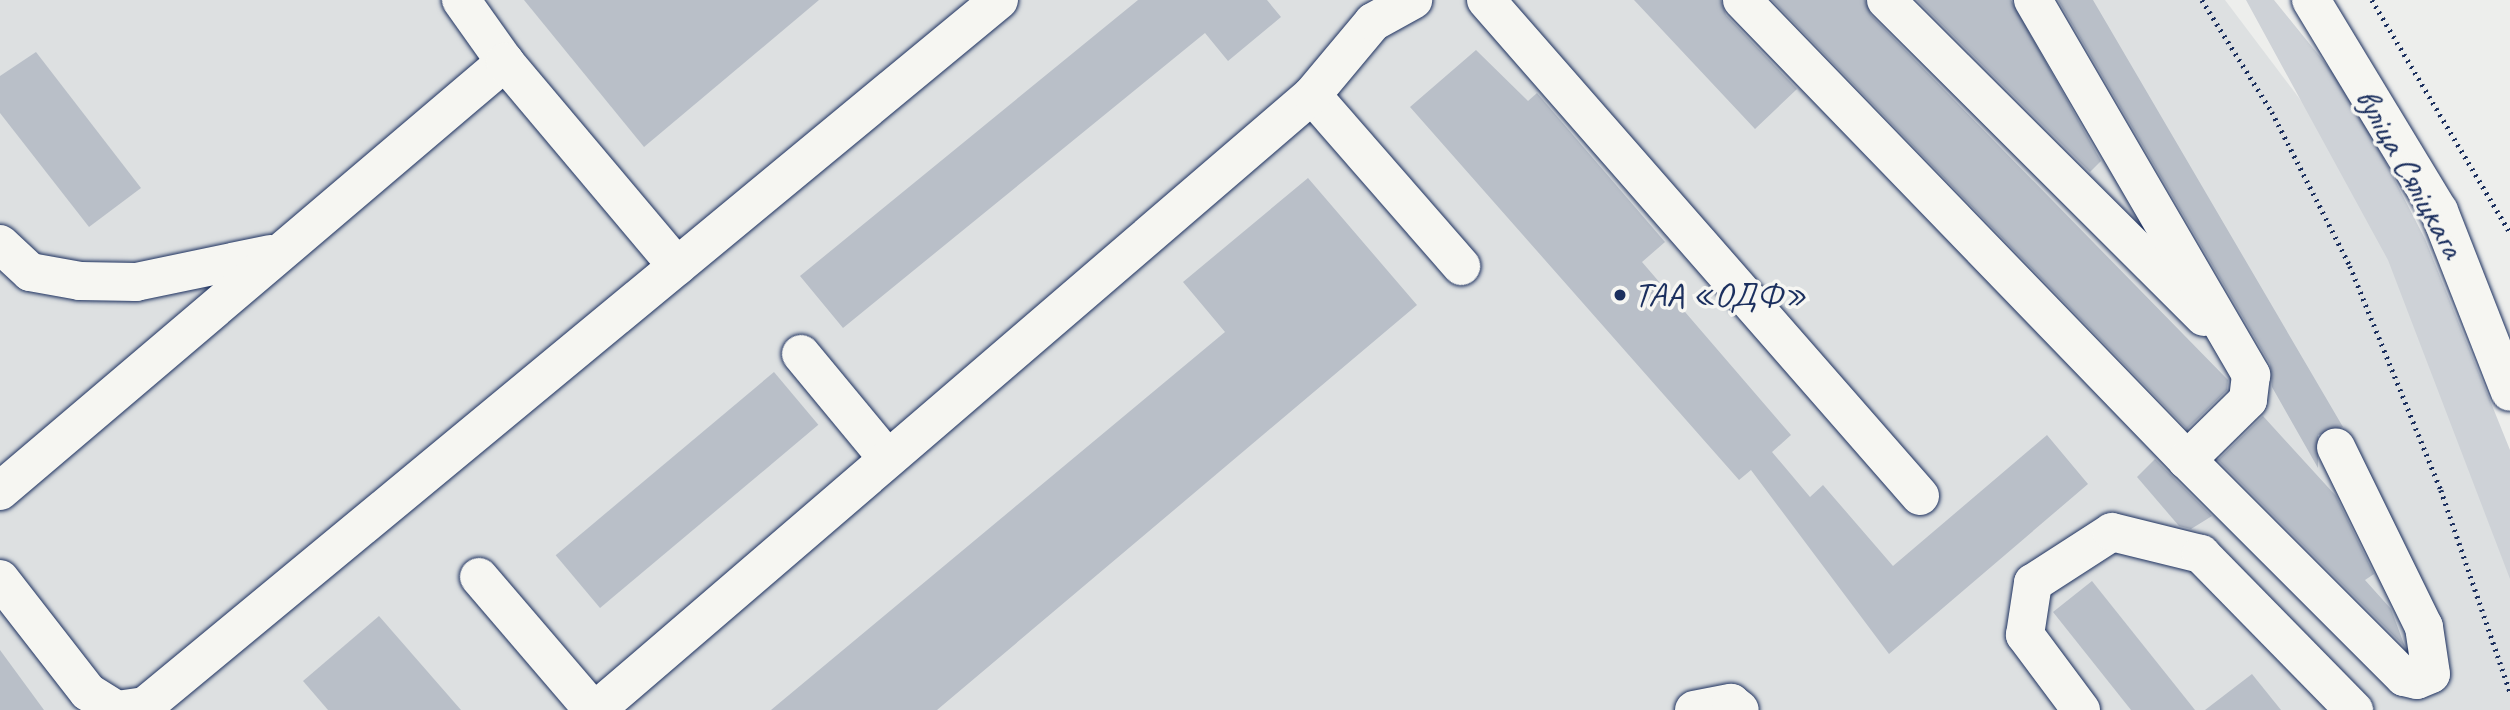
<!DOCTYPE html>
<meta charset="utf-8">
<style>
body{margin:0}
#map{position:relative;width:2510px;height:710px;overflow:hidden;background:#edeeec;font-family:Caveat,sans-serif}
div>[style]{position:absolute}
.built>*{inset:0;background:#dde0e1}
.green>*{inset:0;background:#ced2d7}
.building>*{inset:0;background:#b9bfc8;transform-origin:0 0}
.path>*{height:4.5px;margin-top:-2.25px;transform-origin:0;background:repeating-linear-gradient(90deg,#1b2f5e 0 2px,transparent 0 7px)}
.roads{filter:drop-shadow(0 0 2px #1b2f5e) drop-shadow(0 0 2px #1b2f5e)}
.minor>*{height:38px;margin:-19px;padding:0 19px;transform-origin:19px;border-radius:19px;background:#f6f6f2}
.major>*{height:38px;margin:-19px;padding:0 19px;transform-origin:19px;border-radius:19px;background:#f6f6f2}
.dots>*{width:19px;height:19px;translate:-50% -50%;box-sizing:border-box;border:4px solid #f6f6f2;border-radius:50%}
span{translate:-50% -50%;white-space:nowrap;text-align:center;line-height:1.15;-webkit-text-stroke:7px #f6f6f2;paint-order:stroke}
.street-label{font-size:35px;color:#1b2f5e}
.poi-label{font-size:35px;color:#1b2f5e}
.left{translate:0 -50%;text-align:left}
</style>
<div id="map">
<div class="built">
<i style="clip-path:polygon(0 0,2225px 0,2376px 200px,2510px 565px,2510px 710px,0 710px)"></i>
</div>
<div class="green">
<i style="clip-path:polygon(2246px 0,2274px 0,2351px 95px,2425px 239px,2510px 450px,2510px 579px,2388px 260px)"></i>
</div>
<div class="building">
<i style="clip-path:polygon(524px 0,819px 0,644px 147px)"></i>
<i style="clip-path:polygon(1138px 0,1267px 0,1281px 17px,1228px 61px,1205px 33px,843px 328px,800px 276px)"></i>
<i style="clip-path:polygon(1634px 0,1721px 0,1726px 15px,1797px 89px,1755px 129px)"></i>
<i style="clip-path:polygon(1772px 0,1865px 0,1871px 15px,2228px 380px,2227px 390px,2187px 429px)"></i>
<i style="clip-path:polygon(1917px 0,2011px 0,2101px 161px,2090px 172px)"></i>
<i style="clip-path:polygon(2058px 0,2093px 0,2343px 427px,2318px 435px,2318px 468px,2272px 387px,2270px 364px)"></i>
<i style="clip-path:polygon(1476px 50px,1528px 101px,1537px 93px,1665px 242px,1642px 262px,1791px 435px,1772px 452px,1810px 497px,1823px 485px,1893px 566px,2047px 435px,2088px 484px,1889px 654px,1751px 470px,1739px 480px,1410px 107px)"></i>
<i style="clip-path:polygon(36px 52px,141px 188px,89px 227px,0 113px,0 76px)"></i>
<i style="clip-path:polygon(1308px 178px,1417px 305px,937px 710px,771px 710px,1225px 332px,1183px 282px)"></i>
<i style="left:774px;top:372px;width:69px;height:285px;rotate:50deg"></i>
<i style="clip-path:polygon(2263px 416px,2336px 496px,2374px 574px,2365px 580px,2391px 609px,2405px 647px,2218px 460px)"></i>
<i style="clip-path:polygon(2155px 459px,2212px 516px,2191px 529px,2179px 526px,2137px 477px)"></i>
<i style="clip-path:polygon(2092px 581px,2195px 710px,2131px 710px,2053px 612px)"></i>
<i style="clip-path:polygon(379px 616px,461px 710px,328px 710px,303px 681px)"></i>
<i style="clip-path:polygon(0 650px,44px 710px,0 710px)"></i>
<i style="clip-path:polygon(2252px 674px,2281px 710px,2205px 710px)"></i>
</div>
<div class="path">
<i style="left:2202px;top:0;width:132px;rotate:58deg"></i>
<i style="left:2272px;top:112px;width:173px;rotate:63.1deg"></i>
<i style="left:2350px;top:266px;width:242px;rotate:67.9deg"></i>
<i style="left:2441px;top:490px;width:213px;rotate:71.1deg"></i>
<i style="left:2372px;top:0;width:270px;rotate:59.3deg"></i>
</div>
<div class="roads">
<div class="minor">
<i style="left:461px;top:0;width:76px;rotate:54.6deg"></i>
<i style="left:1486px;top:0;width:659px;rotate:48.81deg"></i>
<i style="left:1742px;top:0;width:640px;rotate:45.95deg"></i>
<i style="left:2187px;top:460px;width:307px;rotate:45deg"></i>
<i style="left:2404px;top:677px;width:13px;rotate:13deg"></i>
<i style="left:2417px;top:680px;width:15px;rotate:-23deg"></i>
<i style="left:2431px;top:674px;width:48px;rotate:-98.5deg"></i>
<i style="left:2424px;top:627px;width:200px;rotate:-116.1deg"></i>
<i style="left:1886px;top:0;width:449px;rotate:44.9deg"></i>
<i style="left:2033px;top:0;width:434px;rotate:59.8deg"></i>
<i style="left:2251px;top:375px;width:25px;rotate:97deg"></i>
<i style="left:2248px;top:400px;width:86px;rotate:135.5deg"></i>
<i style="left:1312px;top:95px;width:227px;rotate:48.9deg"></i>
<i style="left:0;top:244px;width:41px;rotate:43deg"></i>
<i style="left:30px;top:272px;width:51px;rotate:10.2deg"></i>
<i style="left:80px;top:281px;width:56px;rotate:1deg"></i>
<i style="left:136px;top:282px;width:137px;rotate:-11.8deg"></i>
<i style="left:801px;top:354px;width:136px;rotate:50.4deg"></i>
<i style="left:0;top:491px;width:663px;rotate:-40.35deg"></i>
<i style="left:505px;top:62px;width:267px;rotate:49.9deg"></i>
<i style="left:479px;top:577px;width:175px;rotate:49.4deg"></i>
<i style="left:0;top:579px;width:143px;rotate:52.1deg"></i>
<i style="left:88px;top:692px;width:34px;rotate:32deg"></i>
<i style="left:117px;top:710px;width:28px;rotate:-8deg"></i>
<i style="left:145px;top:706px;width:1108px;rotate:-39.58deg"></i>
<i style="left:596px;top:710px;width:944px;rotate:-40.66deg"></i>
<i style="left:1312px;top:95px;width:95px;rotate:-50.1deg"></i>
<i style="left:1373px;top:22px;width:46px;rotate:-28.8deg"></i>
<i style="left:1694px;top:710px;width:38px;rotate:-11deg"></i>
<i style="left:1731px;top:703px;width:11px;rotate:38deg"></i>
<i style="left:2081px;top:710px;width:94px;rotate:-126.7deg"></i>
<i style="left:2025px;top:635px;width:53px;rotate:-81.3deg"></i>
<i style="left:2033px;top:583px;width:94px;rotate:-32.8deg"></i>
<i style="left:2112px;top:532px;width:92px;rotate:13.9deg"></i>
<i style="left:2201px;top:554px;width:219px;rotate:45.6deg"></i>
</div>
<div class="major">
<i style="left:2311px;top:0;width:247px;rotate:58.8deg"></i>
<i style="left:2439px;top:211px;width:194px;rotate:68.6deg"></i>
</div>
</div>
<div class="dots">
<i style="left:1620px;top:295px;background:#1b2f5e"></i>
</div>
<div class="street-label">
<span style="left:2410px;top:173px;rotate:61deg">вуліца Сяліцкага</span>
</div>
<div class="poi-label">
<span class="left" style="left:1634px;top:295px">ТАА «ОДФ»</span>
</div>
</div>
